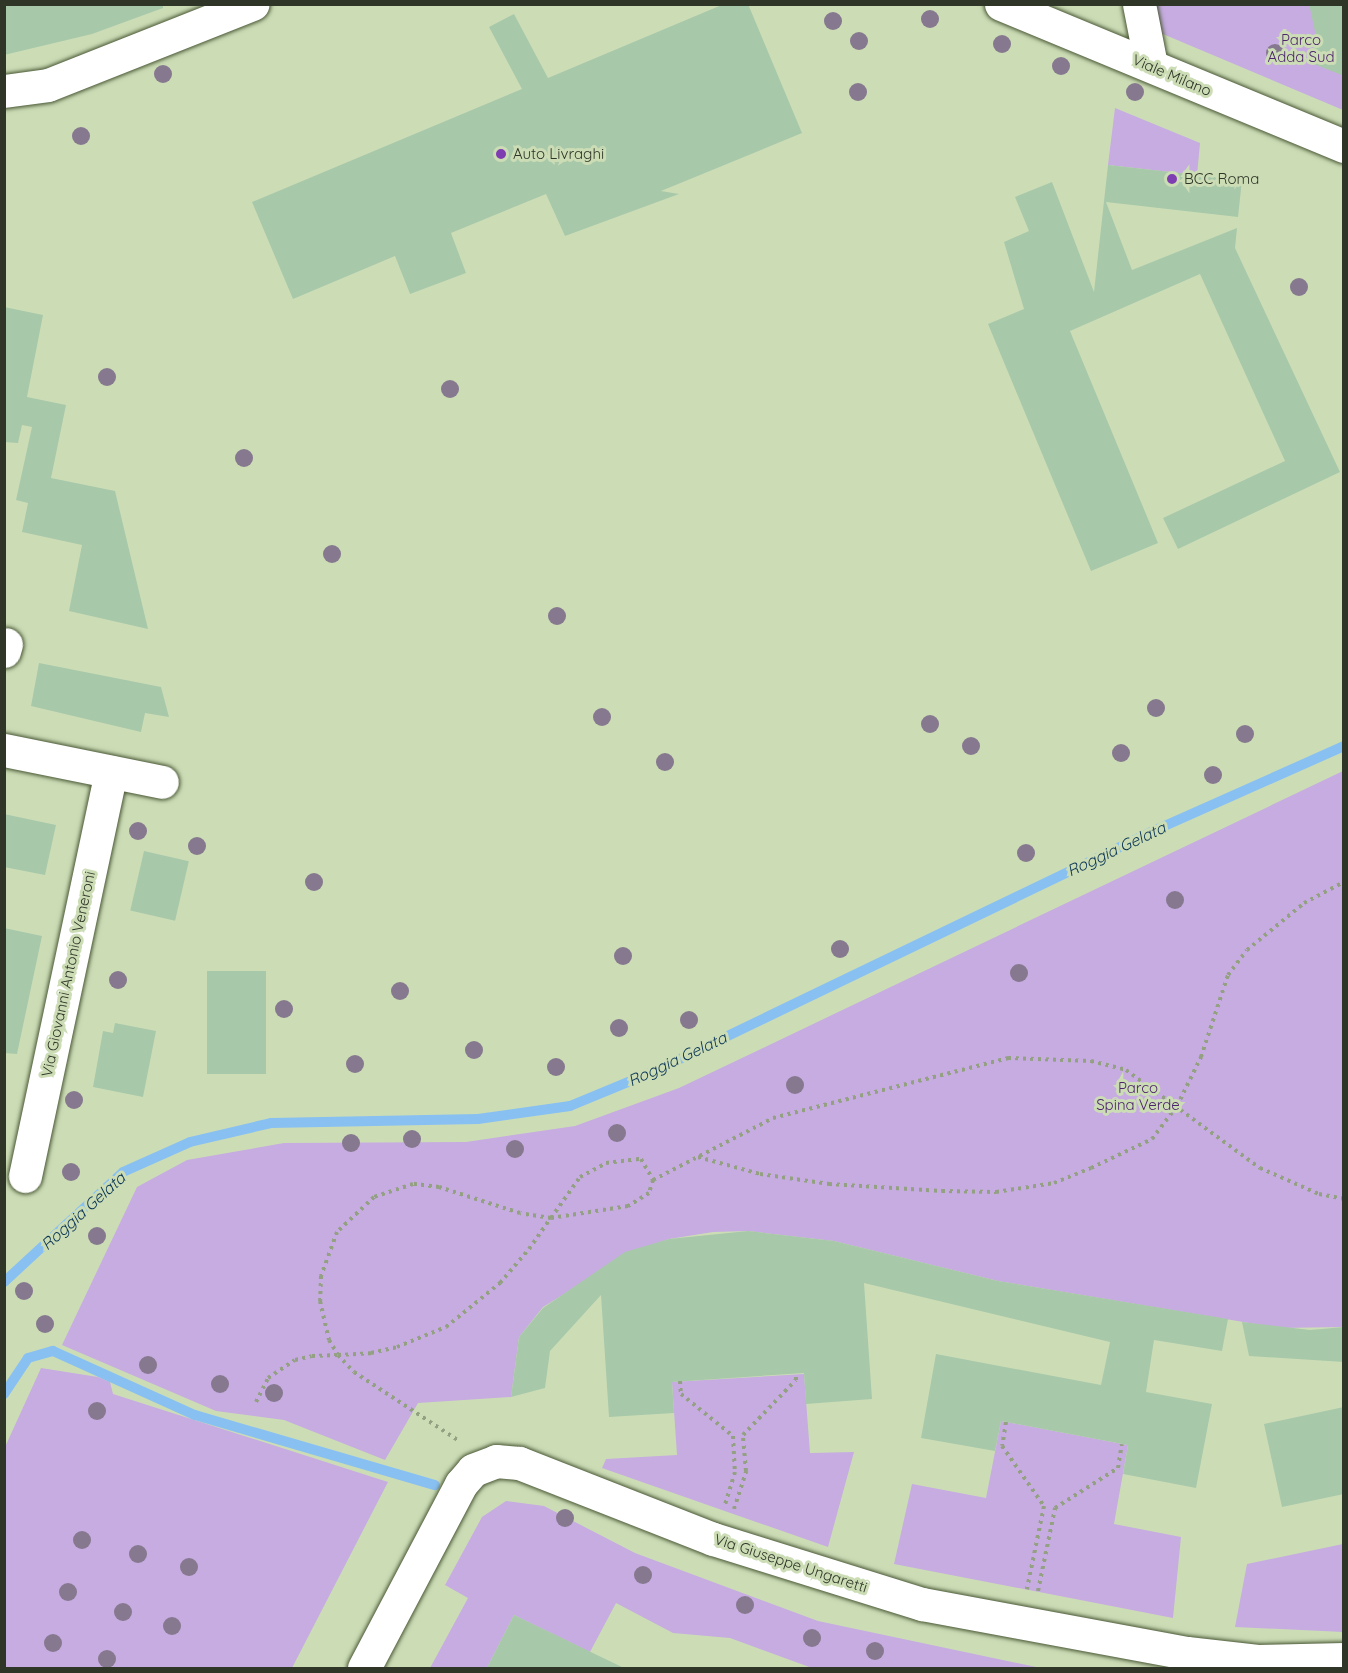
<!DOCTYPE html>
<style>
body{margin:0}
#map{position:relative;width:1348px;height:1673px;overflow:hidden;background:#ccddb6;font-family:Quicksand,sans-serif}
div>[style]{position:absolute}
.green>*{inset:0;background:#c6ace1}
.stream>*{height:10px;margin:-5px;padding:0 5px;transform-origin:5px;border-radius:5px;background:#89c0f2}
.building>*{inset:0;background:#a8c8aa;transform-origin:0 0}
.path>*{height:4px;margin-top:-2px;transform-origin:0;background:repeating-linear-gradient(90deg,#93a082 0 3px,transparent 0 7.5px)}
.roads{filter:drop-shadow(0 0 2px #4a5836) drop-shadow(0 0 2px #4a5836)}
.minor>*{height:33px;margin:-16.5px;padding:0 16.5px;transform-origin:16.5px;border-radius:16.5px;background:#fff}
.trees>*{width:18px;height:18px;margin:-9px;border-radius:50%;background:#86788e}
.dots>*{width:16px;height:16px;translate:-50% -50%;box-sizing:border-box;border:3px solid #ccddb6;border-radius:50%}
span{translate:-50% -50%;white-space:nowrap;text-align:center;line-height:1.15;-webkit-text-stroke:6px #ccddb6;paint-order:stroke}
.park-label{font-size:15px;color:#4d256d}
.street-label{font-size:15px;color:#303627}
.poi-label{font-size:15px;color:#303627}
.left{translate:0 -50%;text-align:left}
.water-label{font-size:16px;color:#0a3454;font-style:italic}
.frame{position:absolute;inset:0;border:6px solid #303627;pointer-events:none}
</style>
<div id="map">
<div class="green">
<i style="clip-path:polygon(1147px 5px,1343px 5px,1343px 110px,1151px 29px)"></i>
<i style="clip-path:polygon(1115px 108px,1200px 143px,1197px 175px,1108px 165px)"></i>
<i style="clip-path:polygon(1343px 771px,1343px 1327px,1279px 1328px,998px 1281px,834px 1241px,748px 1231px,713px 1232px,669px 1239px,632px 1252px,543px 1307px,519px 1337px,511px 1397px,418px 1403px,385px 1460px,284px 1420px,216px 1411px,62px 1345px,137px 1187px,187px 1160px,284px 1143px,466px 1142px,575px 1126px,679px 1088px)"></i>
<i style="clip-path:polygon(41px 1368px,98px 1377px,110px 1382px,113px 1394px,388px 1482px,292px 1668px,5px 1668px,5px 1447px)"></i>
<i style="clip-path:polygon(804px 1374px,810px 1453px,854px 1452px,828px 1547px,602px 1468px,606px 1459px,677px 1455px,672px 1382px)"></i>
<i style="clip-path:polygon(1001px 1421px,1128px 1445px,1114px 1524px,1181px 1537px,1173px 1618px,894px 1564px,912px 1484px,986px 1498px)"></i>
<i style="clip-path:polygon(506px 1501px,544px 1506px,635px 1553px,818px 1621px,1041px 1668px,812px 1668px,730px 1638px,673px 1633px,616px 1603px,590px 1652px,514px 1615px,487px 1668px,430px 1668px,468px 1598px,445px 1585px,482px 1517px)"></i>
<i style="clip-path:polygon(1343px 1544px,1343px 1632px,1235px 1627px,1247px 1564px)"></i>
</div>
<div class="stream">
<i style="left:4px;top:1282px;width:162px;rotate:-42.7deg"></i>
<i style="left:123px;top:1172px;width:73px;rotate:-24.1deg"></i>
<i style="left:190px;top:1142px;width:83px;rotate:-13.2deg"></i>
<i style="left:271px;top:1123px;width:207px;rotate:-1.1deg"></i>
<i style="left:478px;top:1119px;width:93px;rotate:-8deg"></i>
<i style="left:570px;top:1106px;width:94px;rotate:-22.5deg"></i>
<i style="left:657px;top:1070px;width:548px;rotate:-25.72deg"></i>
<i style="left:1151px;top:832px;width:211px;rotate:-24deg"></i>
<i style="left:4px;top:1394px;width:43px;rotate:-56.3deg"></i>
<i style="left:28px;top:1358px;width:26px;rotate:-16deg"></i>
<i style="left:53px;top:1351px;width:156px;rotate:24.3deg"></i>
<i style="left:195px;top:1415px;width:250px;rotate:16.3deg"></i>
</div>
<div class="building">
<i style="clip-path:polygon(4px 4px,163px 4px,163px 8px,92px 34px,4px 55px)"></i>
<i style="clip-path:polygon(724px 4px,748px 4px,802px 133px,661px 191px,679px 194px,565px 236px,546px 194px,451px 233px,466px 273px,410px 294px,395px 256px,293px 299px,252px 202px,522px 89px,489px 27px,514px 14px,548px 78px)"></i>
<i style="clip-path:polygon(1309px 4px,1344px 4px,1344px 76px,1309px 62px,1316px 36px)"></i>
<i style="clip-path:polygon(1108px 165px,1242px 180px,1238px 217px,1106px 202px,1132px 270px,1237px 228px,1235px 248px,1340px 472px,1178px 549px,1163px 518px,1285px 461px,1200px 274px,1070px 331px,1158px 543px,1091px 571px,988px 324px,1024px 309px,1004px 242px,1029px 231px,1015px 197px,1052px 182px,1094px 292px)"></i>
<i style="clip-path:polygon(4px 307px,43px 315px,27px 397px,66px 405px,51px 478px,115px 491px,148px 629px,69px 611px,82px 545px,22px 532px,28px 503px,16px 500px,32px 427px,22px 425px,18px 443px,4px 442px)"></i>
<i style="clip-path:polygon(39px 663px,161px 687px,169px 717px,145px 713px,141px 732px,31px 706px)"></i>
<i style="clip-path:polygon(4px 814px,56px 825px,45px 875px,4px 867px)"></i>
<i style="left:144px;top:851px;width:46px;height:61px;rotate:13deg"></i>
<i style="clip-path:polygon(4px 928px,42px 936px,17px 1054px,4px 1053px)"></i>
<i style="left:207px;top:971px;width:59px;height:103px"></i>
<i style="clip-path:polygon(115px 1023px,156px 1031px,143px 1097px,93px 1087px,103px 1031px,113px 1033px)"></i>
<i style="clip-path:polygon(748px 1231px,834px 1241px,998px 1281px,1228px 1319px,1222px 1351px,1154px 1340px,1146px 1392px,1212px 1404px,1196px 1488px,1123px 1474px,1128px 1445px,1001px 1421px,995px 1451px,921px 1438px,936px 1354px,1101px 1385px,1110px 1342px,864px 1283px,872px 1399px,806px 1404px,804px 1373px,672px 1382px,674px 1413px,609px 1417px,601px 1295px,550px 1351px,545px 1388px,511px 1397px,519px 1337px,543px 1308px,625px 1252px,669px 1239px)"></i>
<i style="clip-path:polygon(1242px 1322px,1310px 1330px,1344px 1327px,1344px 1362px,1249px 1356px)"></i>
<i style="clip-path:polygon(1344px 1407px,1344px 1494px,1282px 1507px,1264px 1424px)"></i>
<i style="clip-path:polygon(514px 1615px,624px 1668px,487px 1668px)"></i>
</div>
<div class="path">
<i style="left:698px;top:1157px;width:64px;rotate:15.3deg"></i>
<i style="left:760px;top:1174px;width:70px;rotate:8.2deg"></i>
<i style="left:829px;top:1184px;width:113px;rotate:3.5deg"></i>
<i style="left:942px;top:1191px;width:54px;rotate:1.1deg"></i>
<i style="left:996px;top:1192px;width:59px;rotate:-8.8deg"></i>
<i style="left:1054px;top:1183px;width:40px;rotate:-22deg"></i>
<i style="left:1091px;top:1168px;width:68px;rotate:-25.4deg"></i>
<i style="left:1152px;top:1139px;width:41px;rotate:-52.9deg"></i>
<i style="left:1177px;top:1106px;width:55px;rotate:-63.9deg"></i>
<i style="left:1201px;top:1057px;width:86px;rotate:-71.8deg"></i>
<i style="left:1228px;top:975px;width:31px;rotate:-53deg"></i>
<i style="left:1247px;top:950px;width:74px;rotate:-39.5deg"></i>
<i style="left:1304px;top:903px;width:45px;rotate:-27.7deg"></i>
<i style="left:653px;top:1180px;width:135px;rotate:-27.3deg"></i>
<i style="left:773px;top:1118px;width:243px;rotate:-14.3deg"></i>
<i style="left:1008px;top:1058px;width:83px;rotate:2.1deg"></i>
<i style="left:1091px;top:1061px;width:36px;rotate:14deg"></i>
<i style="left:1126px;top:1070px;width:166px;rotate:36.2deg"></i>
<i style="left:1260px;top:1168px;width:64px;rotate:23.8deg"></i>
<i style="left:1319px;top:1194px;width:25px;rotate:11deg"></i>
<i style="left:680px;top:1381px;width:13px;rotate:86deg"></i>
<i style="left:681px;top:1394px;width:67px;rotate:38.9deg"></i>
<i style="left:733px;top:1436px;width:36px;rotate:87deg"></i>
<i style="left:735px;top:1472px;width:37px;rotate:107deg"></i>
<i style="left:256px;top:1402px;width:27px;rotate:-63deg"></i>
<i style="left:268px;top:1378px;width:32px;rotate:-34deg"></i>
<i style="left:295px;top:1360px;width:17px;rotate:-13deg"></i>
<i style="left:312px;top:1356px;width:26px;rotate:-2deg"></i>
<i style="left:338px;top:1355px;width:33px;rotate:-3deg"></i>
<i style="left:371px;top:1353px;width:27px;rotate:-13deg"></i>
<i style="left:397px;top:1347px;width:53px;rotate:-22.2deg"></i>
<i style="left:446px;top:1327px;width:70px;rotate:-39.2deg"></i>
<i style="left:500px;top:1283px;width:45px;rotate:-49.5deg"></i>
<i style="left:529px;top:1249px;width:38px;rotate:-55deg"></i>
<i style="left:551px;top:1218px;width:50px;rotate:-54.7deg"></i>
<i style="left:580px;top:1177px;width:30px;rotate:-28deg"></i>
<i style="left:606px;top:1163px;width:35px;rotate:-7deg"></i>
<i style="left:641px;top:1159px;width:24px;rotate:60deg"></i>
<i style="left:653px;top:1180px;width:14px;rotate:107deg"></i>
<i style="left:649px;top:1193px;width:25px;rotate:148deg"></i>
<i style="left:628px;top:1206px;width:78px;rotate:171.1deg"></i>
<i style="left:551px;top:1218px;width:31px;rotate:-171deg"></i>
<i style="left:520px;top:1213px;width:85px;rotate:-162.2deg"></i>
<i style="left:439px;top:1187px;width:26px;rotate:-173deg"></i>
<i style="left:413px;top:1184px;width:41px;rotate:161.6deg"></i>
<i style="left:374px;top:1197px;width:51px;rotate:136.6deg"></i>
<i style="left:337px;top:1232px;width:47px;rotate:110deg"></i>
<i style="left:321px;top:1276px;width:25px;rotate:92deg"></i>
<i style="left:320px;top:1301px;width:40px;rotate:77deg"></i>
<i style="left:329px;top:1340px;width:17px;rotate:59deg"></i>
<i style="left:338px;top:1355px;width:23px;rotate:47deg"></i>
<i style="left:354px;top:1372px;width:126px;rotate:33.3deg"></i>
<i style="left:1006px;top:1422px;width:24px;rotate:99deg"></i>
<i style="left:1002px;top:1446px;width:73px;rotate:55deg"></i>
<i style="left:1044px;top:1506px;width:85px;rotate:101.6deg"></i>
<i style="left:734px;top:1509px;width:40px;rotate:-72deg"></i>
<i style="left:746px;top:1471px;width:36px;rotate:-95deg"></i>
<i style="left:743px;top:1435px;width:76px;rotate:-46.1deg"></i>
<i style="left:796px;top:1380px;width:6px;rotate:-90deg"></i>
<i style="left:1038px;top:1591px;width:85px;rotate:-78.4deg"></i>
<i style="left:1055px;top:1508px;width:75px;rotate:-32.4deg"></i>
<i style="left:1118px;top:1468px;width:24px;rotate:-81deg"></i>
</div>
<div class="roads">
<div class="minor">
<i style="left:1001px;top:4px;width:371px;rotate:22.5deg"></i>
<i style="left:1139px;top:4px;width:62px;rotate:78.9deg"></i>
<i style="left:4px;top:91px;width:44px;rotate:-7.8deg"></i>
<i style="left:48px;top:85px;width:220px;rotate:-21.6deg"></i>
<i style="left:4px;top:651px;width:7px;rotate:-74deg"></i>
<i style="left:4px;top:750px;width:161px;rotate:11.4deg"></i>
<i style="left:25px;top:1176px;width:413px;rotate:-78deg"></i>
<i style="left:364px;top:1668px;width:208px;rotate:-62.2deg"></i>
<i style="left:461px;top:1484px;width:18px;rotate:-49deg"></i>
<i style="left:473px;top:1470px;width:25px;rotate:-21deg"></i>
<i style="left:496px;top:1461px;width:23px;rotate:5deg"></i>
<i style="left:519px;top:1463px;width:208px;rotate:21.4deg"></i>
<i style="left:713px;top:1539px;width:219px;rotate:17.3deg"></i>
<i style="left:922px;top:1604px;width:269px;rotate:10.5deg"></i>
<i style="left:1187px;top:1653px;width:71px;rotate:6.4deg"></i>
<i style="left:1258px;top:1661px;width:86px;rotate:-1.3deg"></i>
</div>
</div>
<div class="trees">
<i style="left:930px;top:19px"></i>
<i style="left:833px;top:21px"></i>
<i style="left:859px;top:41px"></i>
<i style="left:1002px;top:44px"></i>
<i style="left:1275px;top:53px"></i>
<i style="left:1061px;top:66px"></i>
<i style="left:163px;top:74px"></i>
<i style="left:858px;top:92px"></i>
<i style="left:1135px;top:92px"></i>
<i style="left:81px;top:136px"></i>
<i style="left:1299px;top:287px"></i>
<i style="left:107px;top:377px"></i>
<i style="left:450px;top:389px"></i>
<i style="left:244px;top:458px"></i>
<i style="left:332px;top:554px"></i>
<i style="left:557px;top:616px"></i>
<i style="left:1156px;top:708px"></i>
<i style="left:602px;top:717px"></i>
<i style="left:930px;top:724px"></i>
<i style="left:1245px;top:734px"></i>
<i style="left:971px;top:746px"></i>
<i style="left:1121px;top:753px"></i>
<i style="left:665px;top:762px"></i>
<i style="left:1213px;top:775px"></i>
<i style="left:138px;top:831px"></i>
<i style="left:197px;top:846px"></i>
<i style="left:1026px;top:853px"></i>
<i style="left:314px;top:882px"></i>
<i style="left:1175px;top:900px"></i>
<i style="left:840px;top:949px"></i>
<i style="left:623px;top:956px"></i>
<i style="left:1019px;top:973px"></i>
<i style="left:118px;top:980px"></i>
<i style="left:400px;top:991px"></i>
<i style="left:284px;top:1009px"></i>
<i style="left:689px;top:1020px"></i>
<i style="left:619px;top:1028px"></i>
<i style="left:474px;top:1050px"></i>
<i style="left:355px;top:1064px"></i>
<i style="left:556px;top:1067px"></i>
<i style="left:795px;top:1085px"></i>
<i style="left:74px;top:1100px"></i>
<i style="left:617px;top:1133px"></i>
<i style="left:412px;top:1139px"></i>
<i style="left:351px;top:1143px"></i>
<i style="left:515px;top:1149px"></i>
<i style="left:71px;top:1172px"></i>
<i style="left:97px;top:1236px"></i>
<i style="left:24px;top:1291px"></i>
<i style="left:45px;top:1324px"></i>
<i style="left:148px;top:1365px"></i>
<i style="left:220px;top:1384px"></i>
<i style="left:274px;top:1393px"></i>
<i style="left:97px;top:1411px"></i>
<i style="left:565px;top:1518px"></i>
<i style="left:82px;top:1540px"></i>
<i style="left:138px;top:1554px"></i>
<i style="left:189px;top:1567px"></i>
<i style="left:643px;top:1575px"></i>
<i style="left:68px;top:1592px"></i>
<i style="left:745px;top:1605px"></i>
<i style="left:123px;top:1612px"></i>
<i style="left:172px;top:1626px"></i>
<i style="left:812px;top:1638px"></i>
<i style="left:53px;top:1643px"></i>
<i style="left:875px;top:1651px"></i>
<i style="left:107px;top:1659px"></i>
</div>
<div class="dots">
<i style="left:501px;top:154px;background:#7f3db2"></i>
<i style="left:1172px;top:179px;background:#7f3db2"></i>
</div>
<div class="park-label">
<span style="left:1301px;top:48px">Parco<br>Adda Sud</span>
<span style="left:1138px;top:1096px">Parco<br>Spina Verde</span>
</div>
<div class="street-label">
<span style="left:1172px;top:75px;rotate:23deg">Viale Milano</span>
<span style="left:68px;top:974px;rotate:-78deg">Via Giovanni Antonio Veneroni</span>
<span style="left:791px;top:1563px;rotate:18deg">Via Giuseppe Ungaretti</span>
</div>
<div class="poi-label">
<span class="left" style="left:513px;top:154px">Auto Livraghi</span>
<span class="left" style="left:1184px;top:179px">BCC Roma</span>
</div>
<div class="water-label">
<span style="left:1116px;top:849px;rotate:-25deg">Roggia Gelata</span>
<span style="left:677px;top:1059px;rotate:-25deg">Roggia Gelata</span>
<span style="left:83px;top:1211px;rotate:-42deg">Roggia Gelata</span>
</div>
<div class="frame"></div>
</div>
